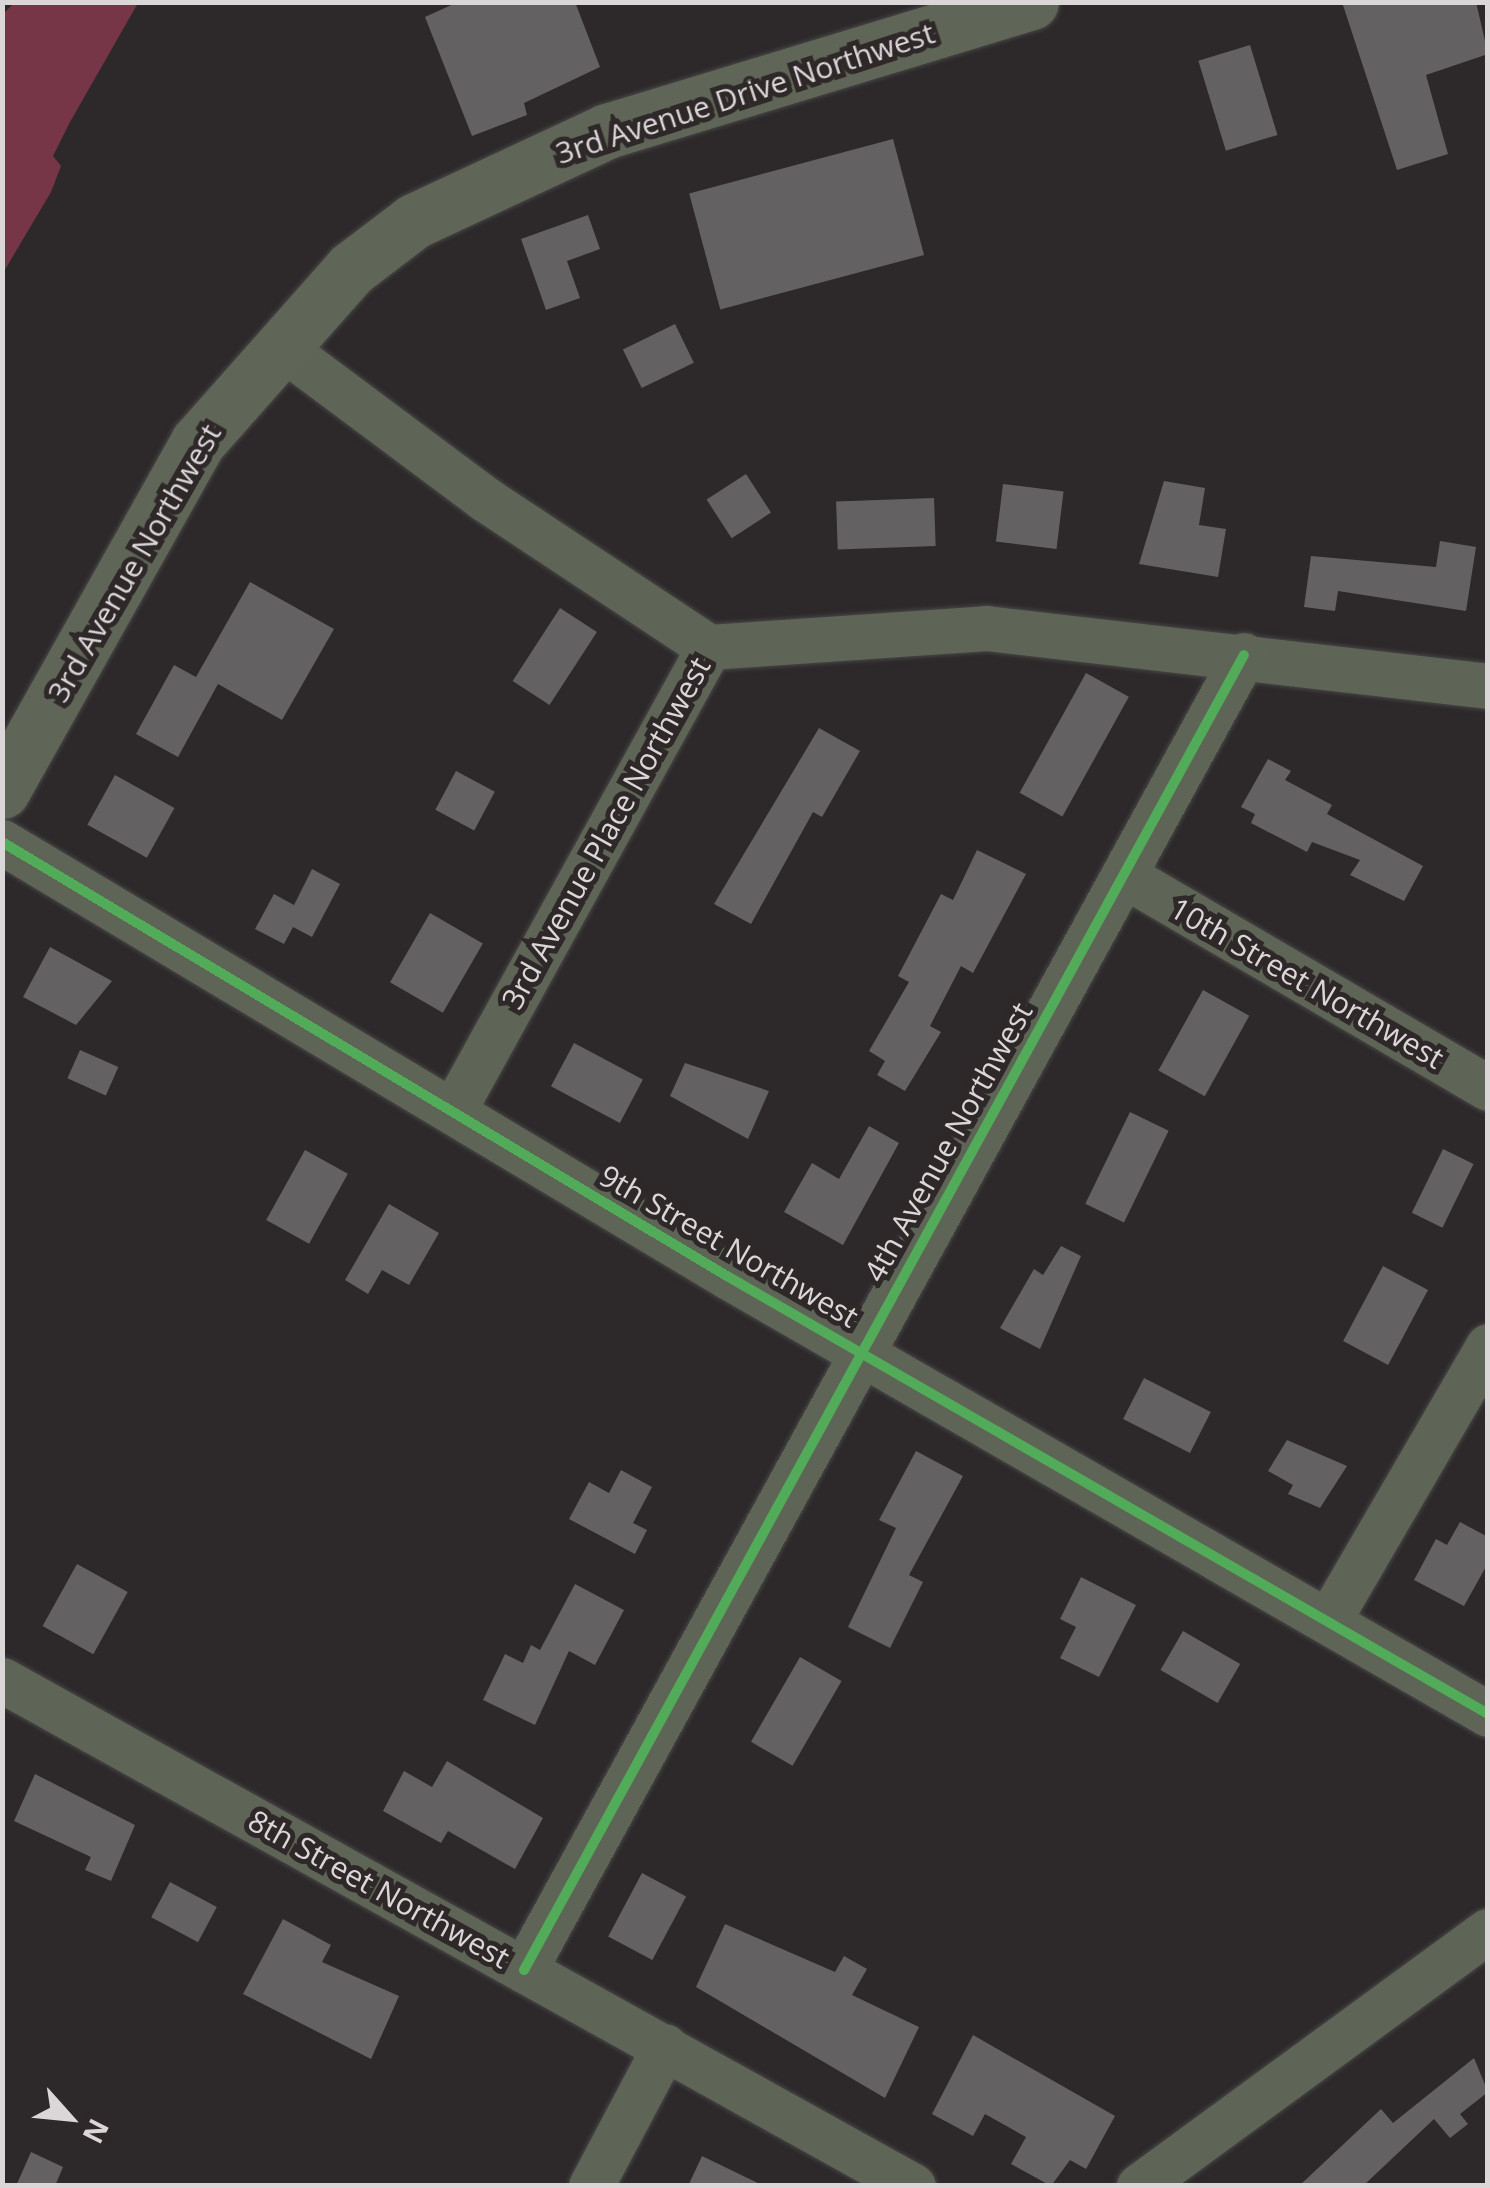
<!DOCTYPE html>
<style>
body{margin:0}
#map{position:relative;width:1490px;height:2188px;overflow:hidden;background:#2d292a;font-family:"Open Sans",sans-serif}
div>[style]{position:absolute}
.forest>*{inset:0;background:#773548}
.building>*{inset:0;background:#646162;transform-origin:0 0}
.roads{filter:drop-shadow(0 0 2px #484646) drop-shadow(0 0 2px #484646)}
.minor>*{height:45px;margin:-22.5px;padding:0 22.5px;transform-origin:22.5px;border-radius:22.5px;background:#5e6557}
.major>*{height:55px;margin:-27.5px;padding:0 27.5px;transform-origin:27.5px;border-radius:27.5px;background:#5f6557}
.cycleway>*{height:10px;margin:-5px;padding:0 5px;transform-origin:5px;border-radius:5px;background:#51ab58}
span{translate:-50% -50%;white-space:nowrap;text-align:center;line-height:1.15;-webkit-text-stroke:10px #2e2829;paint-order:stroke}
.street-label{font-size:30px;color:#dbd7d8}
.frame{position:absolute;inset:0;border:5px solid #dbd7d8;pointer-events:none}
.north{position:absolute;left:20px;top:2068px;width:100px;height:100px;-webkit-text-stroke:8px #2e2829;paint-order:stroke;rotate:117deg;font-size:28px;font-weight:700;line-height:40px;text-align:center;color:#dbd7d8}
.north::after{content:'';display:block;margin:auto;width:35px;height:45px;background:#dbd7d8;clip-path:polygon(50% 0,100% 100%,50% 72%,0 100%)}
</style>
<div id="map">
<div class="forest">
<i style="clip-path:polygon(14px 3px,138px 3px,70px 122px,53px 156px,61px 166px,51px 192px,3px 273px,2px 15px)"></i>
</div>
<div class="building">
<i style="clip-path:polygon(458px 2px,575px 2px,600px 67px,524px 103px,527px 115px,472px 136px,425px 17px)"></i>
<i style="clip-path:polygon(1342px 2px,1476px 2px,1488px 54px,1426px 75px,1448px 154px,1397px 170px)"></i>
<i style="left:1250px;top:45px;width:94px;height:54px;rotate:73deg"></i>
<i style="left:893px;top:139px;width:120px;height:211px;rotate:75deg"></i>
<i style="clip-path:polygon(588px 215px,600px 249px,567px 261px,580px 298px,546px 310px,521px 239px)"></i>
<i style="left:675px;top:324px;width:43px;height:58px;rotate:64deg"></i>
<i style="left:746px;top:474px;width:46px;height:47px;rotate:57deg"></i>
<i style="clip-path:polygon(1164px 481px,1205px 488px,1199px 525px,1226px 529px,1218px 577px,1139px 564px)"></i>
<i style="left:1003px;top:484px;width:61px;height:58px;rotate:7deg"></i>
<i style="left:934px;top:498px;width:48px;height:98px;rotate:88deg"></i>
<i style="clip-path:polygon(1440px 541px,1476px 547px,1466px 611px,1338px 591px,1335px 611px,1304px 607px,1311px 556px,1436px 567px)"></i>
<i style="clip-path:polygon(250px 582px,334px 629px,282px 720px,218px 684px,178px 757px,136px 734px,174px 665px,196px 677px)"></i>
<i style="left:560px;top:608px;width:44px;height:87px;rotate:33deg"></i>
<i style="left:1086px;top:673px;width:49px;height:137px;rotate:29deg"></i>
<i style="clip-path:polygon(819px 728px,860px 751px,822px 817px,813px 812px,751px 924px,714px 904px)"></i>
<i style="clip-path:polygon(1268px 759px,1291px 771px,1285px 780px,1332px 805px,1327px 814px,1423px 866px,1404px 901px,1350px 875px,1360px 860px,1312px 842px,1307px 852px,1251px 823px,1255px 814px,1241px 807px)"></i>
<i style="left:456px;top:771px;width:44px;height:44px;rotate:28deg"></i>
<i style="left:115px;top:775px;width:68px;height:57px;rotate:29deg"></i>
<i style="clip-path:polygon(977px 850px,1026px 874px,973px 973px,961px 966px,930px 1026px,941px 1032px,905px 1091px,877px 1075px,885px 1061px,869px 1051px,909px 982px,898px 976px,941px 894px,953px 900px)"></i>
<i style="clip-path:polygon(312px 869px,340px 884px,312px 937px,293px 927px,284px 944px,255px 929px,274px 894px,294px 905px)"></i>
<i style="left:430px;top:913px;width:61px;height:80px;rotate:30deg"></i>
<i style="clip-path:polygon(50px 947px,112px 981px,76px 1025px,23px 997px)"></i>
<i style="left:1203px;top:990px;width:53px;height:92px;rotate:29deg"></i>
<i style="left:574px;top:1043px;width:78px;height:49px;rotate:28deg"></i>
<i style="left:80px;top:1050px;width:42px;height:31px;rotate:24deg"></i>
<i style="clip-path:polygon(685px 1063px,769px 1091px,748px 1139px,670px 1096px)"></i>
<i style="left:1130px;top:1112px;width:43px;height:102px;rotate:26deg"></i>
<i style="clip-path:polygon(869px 1126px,899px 1143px,843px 1245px,784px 1212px,812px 1163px,839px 1179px)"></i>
<i style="left:1443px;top:1149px;width:34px;height:71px;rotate:26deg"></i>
<i style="left:305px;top:1150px;width:49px;height:80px;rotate:29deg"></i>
<i style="clip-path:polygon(389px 1204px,439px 1233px,409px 1285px,382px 1270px,368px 1294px,345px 1280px)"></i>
<i style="clip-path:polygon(1061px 1246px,1081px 1256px,1040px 1349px,1000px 1328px,1034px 1269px,1043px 1275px)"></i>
<i style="left:1383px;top:1266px;width:51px;height:85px;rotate:28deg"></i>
<i style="left:1144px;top:1378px;width:75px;height:46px;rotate:27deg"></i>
<i style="clip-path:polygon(1287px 1440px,1347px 1466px,1320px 1508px,1288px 1494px,1293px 1485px,1268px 1471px)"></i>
<i style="clip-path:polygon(916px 1451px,963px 1476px,909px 1575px,923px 1582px,890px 1648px,848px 1627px,896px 1528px,879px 1520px)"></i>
<i style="clip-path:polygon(621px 1470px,652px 1487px,633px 1523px,647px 1530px,635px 1554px,569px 1519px,589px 1482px,609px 1493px)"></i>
<i style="clip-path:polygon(1460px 1522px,1488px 1537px,1488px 1563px,1464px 1606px,1414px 1580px,1436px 1539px,1447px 1545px)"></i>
<i style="left:77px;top:1564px;width:58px;height:71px;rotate:29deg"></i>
<i style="clip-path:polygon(1081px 1577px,1136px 1605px,1099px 1677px,1060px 1658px,1076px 1627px,1060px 1619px)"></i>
<i style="clip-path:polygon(575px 1584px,624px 1610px,595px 1665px,569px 1651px,535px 1725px,483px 1700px,505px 1654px,523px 1663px,531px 1645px,540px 1650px)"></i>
<i style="left:1183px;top:1631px;width:66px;height:45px;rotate:30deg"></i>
<i style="left:800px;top:1657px;width:48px;height:98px;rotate:30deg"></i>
<i style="clip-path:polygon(447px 1761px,543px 1818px,515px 1869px,448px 1831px,441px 1843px,383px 1811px,404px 1771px,432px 1787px)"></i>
<i style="clip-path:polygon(35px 1774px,135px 1825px,111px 1881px,85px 1870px,91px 1857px,14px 1821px)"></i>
<i style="left:642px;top:1873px;width:50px;height:72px;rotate:28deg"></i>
<i style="left:170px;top:1882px;width:53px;height:40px;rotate:28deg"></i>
<i style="clip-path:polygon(283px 1919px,331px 1945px,322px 1962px,399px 1996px,371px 2059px,243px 1994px)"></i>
<i style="clip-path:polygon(725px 1924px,835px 1972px,844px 1956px,867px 1969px,852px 1995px,919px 2027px,885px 2098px,696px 1987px)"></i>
<i style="clip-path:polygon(973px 2035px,1115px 2116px,1086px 2169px,1070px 2160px,1051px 2186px,1011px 2164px,1026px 2137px,985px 2114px,973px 2136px,932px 2114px)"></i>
<i style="clip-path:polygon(1474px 2058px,1488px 2092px,1460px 2114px,1468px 2124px,1450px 2138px,1434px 2119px,1363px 2186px,1299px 2186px,1381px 2109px,1393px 2123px)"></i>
<i style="clip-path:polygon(31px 2152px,63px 2167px,55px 2186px,16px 2186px)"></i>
<i style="clip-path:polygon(702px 2156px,764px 2186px,688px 2186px)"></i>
</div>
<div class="roads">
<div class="minor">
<i style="left:280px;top:346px;width:256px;rotate:36.7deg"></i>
<i style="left:485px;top:499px;width:268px;rotate:33.5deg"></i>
<i style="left:709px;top:647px;width:278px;rotate:-3.9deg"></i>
<i style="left:986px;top:628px;width:505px;rotate:6.59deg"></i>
<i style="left:2px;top:842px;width:845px;rotate:30.91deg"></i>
<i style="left:727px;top:1276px;width:878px;rotate:29.92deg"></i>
<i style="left:1127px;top:877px;width:418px;rotate:30.3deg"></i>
<i style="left:453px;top:1111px;width:530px;rotate:-61.11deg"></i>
<i style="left:1328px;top:1621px;width:318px;rotate:-59.8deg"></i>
<i style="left:2px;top:1680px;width:1042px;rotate:29.05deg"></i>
<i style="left:524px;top:1970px;width:1499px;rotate:-61.3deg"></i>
<i style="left:591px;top:2186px;width:158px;rotate:-62.1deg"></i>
<i style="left:1139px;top:2186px;width:432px;rotate:-36.2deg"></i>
</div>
<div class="major">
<i style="left:2px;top:791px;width:400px;rotate:-60.7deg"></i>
<i style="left:198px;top:442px;width:231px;rotate:-48.5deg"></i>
<i style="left:351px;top:269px;width:79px;rotate:-37.3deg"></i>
<i style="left:414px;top:221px;width:213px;rotate:-25deg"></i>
<i style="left:607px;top:131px;width:443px;rotate:-16.9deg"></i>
</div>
</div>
<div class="cycleway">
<i style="left:2px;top:842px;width:845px;rotate:30.91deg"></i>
<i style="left:727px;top:1276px;width:878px;rotate:29.92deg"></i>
<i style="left:524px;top:1970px;width:1499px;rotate:-61.3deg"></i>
</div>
<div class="street-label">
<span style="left:745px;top:93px;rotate:-18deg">3rd Avenue Drive Northwest</span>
<span style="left:134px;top:563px;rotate:-60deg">3rd Avenue Northwest</span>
<span style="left:606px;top:833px;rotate:-61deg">3rd Avenue Place Northwest</span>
<span style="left:1307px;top:983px;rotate:30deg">10th Street Northwest</span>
<span style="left:948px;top:1142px;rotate:-61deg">4th Avenue Northwest</span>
<span style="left:729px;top:1246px;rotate:30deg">9th Street Northwest</span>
<span style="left:379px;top:1889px;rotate:29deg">8th Street Northwest</span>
</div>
<div class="frame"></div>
<div class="north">N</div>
</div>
